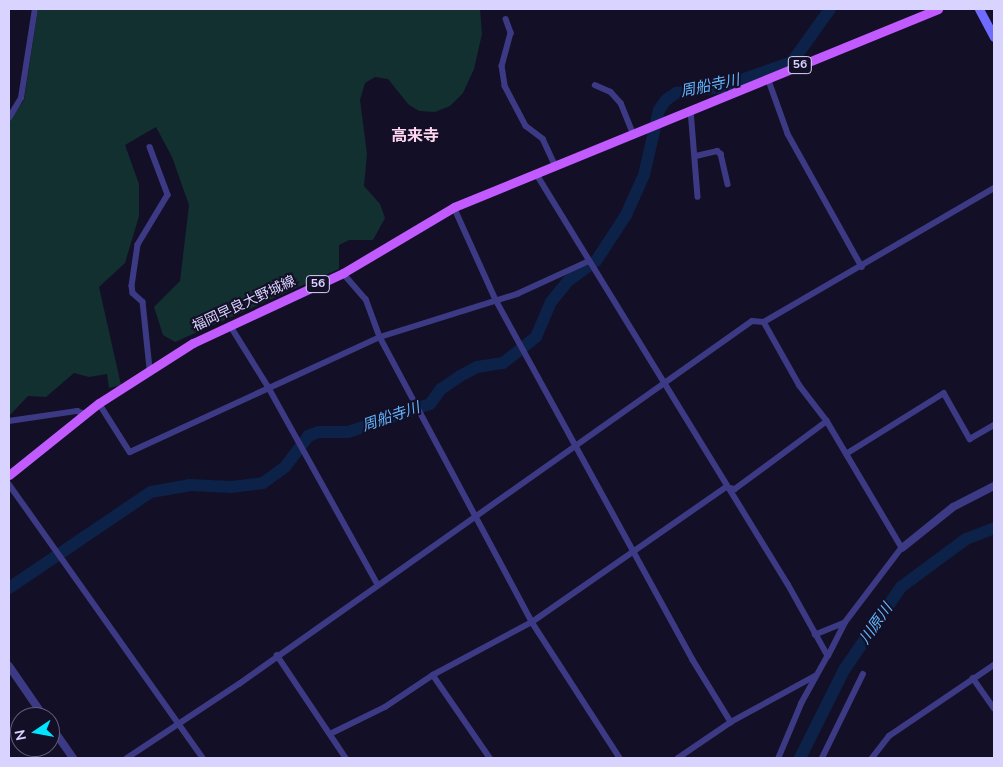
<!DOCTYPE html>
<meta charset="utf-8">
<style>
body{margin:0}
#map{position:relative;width:1003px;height:767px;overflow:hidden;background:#130f26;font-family:"Nunito Sans","Noto Sans JP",sans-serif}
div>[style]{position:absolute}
.green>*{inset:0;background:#12302f}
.river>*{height:12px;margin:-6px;padding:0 6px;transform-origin:6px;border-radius:6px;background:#0c2248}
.minor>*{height:5.5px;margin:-2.75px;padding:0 2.75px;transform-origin:2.75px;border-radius:2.75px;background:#3d3a85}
.tertiary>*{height:8px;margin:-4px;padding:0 4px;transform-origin:4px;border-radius:4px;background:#3d3a85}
.secondary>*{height:9px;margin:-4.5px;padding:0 4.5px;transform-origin:4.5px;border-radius:4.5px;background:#6f6bff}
.primary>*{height:9px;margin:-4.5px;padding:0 4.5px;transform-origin:4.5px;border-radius:4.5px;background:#c25bff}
span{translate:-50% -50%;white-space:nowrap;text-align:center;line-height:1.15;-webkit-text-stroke:4px #130f26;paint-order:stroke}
.shield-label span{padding:1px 4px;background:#130f26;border:1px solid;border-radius:4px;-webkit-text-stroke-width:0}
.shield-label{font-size:12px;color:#d9d4ff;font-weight:700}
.street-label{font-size:14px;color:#d9d4ff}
.water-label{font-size:15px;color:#62b6ff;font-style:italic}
.quarter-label{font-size:16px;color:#ffd6f0;font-weight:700}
.frame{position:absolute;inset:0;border:10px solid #d9d4ff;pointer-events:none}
.north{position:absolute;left:10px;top:707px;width:50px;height:50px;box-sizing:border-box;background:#130f26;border:1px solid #625e7d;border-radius:50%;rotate:258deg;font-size:14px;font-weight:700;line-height:20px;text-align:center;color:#d9d4ff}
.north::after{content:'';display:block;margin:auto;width:18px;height:22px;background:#00e5ff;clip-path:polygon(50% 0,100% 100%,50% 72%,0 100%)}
</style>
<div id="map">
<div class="green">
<i style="clip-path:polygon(38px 9px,480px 9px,482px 34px,474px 69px,463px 93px,450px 106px,435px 112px,419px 111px,408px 104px,388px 79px,375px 77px,365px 83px,360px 100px,367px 154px,364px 186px,380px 204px,385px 218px,373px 240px,349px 240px,339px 245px,339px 269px,175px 342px,163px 335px,154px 307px,180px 281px,189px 205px,172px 157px,156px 127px,125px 145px,139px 184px,139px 216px,125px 263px,99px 287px,121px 385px,109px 388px,107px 374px,89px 377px,74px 373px,46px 397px,28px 396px,9px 416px,9px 121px,24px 100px)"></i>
</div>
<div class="river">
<i style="left:9px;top:588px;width:171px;rotate:-34.1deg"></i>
<i style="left:151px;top:492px;width:39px;rotate:-10deg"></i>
<i style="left:189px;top:485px;width:42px;rotate:2.7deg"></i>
<i style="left:231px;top:487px;width:32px;rotate:-7deg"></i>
<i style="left:263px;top:483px;width:27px;rotate:-36deg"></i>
<i style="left:285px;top:467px;width:39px;rotate:-53deg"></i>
<i style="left:308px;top:436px;width:12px;rotate:-20deg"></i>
<i style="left:319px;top:432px;width:29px"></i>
<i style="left:348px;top:432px;width:87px;rotate:-18.9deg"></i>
<i style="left:430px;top:404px;width:19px;rotate:-54deg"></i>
<i style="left:441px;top:389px;width:23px;rotate:-34deg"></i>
<i style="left:460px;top:376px;width:19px;rotate:-28deg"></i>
<i style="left:477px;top:367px;width:26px;rotate:-9deg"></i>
<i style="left:503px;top:363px;width:42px;rotate:-38.2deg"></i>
<i style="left:536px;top:337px;width:38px;rotate:-67deg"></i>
<i style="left:551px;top:302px;width:27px;rotate:-51deg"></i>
<i style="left:568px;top:281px;width:34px;rotate:-36deg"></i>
<i style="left:596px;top:261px;width:55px;rotate:-56.9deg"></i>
<i style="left:626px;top:215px;width:44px;rotate:-65.8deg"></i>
<i style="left:644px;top:175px;width:67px;rotate:-77deg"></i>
<i style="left:659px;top:110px;width:12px;rotate:-55deg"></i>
<i style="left:666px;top:100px;width:12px;rotate:-35deg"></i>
<i style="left:676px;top:93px;width:46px;rotate:-7.4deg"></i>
<i style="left:722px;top:87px;width:74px;rotate:-19.7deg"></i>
<i style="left:792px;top:62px;width:65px;rotate:-54.4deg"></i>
<i style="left:800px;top:758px;width:98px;rotate:-63.4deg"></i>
<i style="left:844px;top:670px;width:101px;rotate:-55.5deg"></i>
<i style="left:901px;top:587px;width:81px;rotate:-36.4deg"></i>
<i style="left:966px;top:539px;width:30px;rotate:-21deg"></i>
</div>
<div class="minor">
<i style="left:506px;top:19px;width:15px;rotate:70deg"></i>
<i style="left:511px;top:33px;width:34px;rotate:105deg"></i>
<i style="left:502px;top:66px;width:20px;rotate:81deg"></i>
<i style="left:505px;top:86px;width:45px;rotate:62.3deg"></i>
<i style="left:526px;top:126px;width:21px;rotate:37deg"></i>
<i style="left:543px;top:139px;width:29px;rotate:65deg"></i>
<i style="left:768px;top:78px;width:59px;rotate:70.3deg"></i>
<i style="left:788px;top:134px;width:152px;rotate:60.9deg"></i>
<i style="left:595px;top:85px;width:17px;rotate:24deg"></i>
<i style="left:611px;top:92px;width:15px;rotate:48deg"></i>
<i style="left:621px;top:103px;width:32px;rotate:68deg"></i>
<i style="left:691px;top:110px;width:87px;rotate:85.4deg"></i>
<i style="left:9px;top:118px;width:23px;rotate:-59deg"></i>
<i style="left:21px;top:98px;width:90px;rotate:-81.1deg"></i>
<i style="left:150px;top:147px;width:51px;rotate:69.4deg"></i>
<i style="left:168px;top:195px;width:58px;rotate:121deg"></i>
<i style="left:138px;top:245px;width:41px;rotate:98.3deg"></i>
<i style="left:132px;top:286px;width:7px;rotate:82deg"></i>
<i style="left:133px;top:293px;width:13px;rotate:42deg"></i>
<i style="left:143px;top:302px;width:67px;rotate:84deg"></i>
<i style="left:696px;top:156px;width:22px;rotate:-13deg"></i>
<i style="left:717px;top:151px;width:5px;rotate:37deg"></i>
<i style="left:721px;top:154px;width:31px;rotate:77deg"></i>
<i style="left:536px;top:173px;width:482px;rotate:58.5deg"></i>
<i style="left:788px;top:584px;width:82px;rotate:60.9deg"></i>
<i style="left:828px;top:656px;width:54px;rotate:119deg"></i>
<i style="left:802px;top:703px;width:60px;rotate:112.7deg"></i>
<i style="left:454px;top:207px;width:102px;rotate:65.7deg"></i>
<i style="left:496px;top:300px;width:410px;rotate:61.3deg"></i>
<i style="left:693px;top:660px;width:73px;rotate:58.5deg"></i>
<i style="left:343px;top:273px;width:35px;rotate:49deg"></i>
<i style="left:366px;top:299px;width:40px;rotate:69.8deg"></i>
<i style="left:380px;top:337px;width:323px;rotate:61.9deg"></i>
<i style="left:532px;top:622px;width:162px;rotate:57.1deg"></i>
<i style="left:764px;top:322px;width:73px;rotate:60.6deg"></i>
<i style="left:800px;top:386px;width:44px;rotate:52.4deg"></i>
<i style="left:230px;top:325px;width:74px;rotate:58.2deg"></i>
<i style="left:269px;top:388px;width:225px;rotate:61deg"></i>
<i style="left:99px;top:403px;width:58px;rotate:57.7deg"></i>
<i style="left:130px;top:452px;width:275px;rotate:-24.7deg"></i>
<i style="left:380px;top:337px;width:144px;rotate:-17.4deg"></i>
<i style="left:517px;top:294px;width:79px;rotate:-24.6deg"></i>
<i style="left:9px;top:421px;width:69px;rotate:-8.4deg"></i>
<i style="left:77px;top:411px;width:9px;rotate:21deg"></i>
<i style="left:846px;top:454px;width:115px;rotate:-31.9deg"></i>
<i style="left:944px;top:393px;width:53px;rotate:60.5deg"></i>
<i style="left:970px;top:439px;width:28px;rotate:-30deg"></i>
<i style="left:9px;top:484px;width:336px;rotate:54.7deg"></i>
<i style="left:277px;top:655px;width:124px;rotate:56.2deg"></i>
<i style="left:828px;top:656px;width:37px;rotate:-63deg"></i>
<i style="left:433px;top:675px;width:101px;rotate:55.5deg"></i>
<i style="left:973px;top:678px;width:37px;rotate:55deg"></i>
<i style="left:330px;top:734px;width:61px;rotate:-26.1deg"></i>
<i style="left:385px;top:707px;width:58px;rotate:-33.7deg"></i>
<i style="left:433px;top:675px;width:112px;rotate:-28.2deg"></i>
<i style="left:532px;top:622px;width:236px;rotate:-34.8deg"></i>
<i style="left:726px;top:487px;width:9px;rotate:13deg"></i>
<i style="left:735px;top:489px;width:114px;rotate:-36.5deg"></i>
<i style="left:827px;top:421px;width:147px;rotate:59.4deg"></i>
<i style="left:902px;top:548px;width:94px;rotate:127.2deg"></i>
<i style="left:845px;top:623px;width:32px;rotate:158deg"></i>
<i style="left:127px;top:758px;width:134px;rotate:-33.5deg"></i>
<i style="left:239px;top:684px;width:628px;rotate:-35.28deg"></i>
<i style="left:752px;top:321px;width:12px;rotate:5deg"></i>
<i style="left:764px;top:322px;width:266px;rotate:-30.2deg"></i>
<i style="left:678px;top:758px;width:64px;rotate:-34.2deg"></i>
<i style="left:731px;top:722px;width:96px;rotate:-28.7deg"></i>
<i style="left:822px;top:758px;width:93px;rotate:-64deg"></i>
<i style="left:872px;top:758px;width:28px;rotate:-52deg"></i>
<i style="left:889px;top:736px;width:127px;rotate:-34.1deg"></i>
</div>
<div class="tertiary">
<i style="left:902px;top:548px;width:65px;rotate:-38.8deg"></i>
<i style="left:953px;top:507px;width:46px;rotate:-27.1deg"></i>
<i style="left:9px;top:666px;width:62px;rotate:55.5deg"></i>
<i style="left:50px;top:725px;width:40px;rotate:55.1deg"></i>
</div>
<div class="secondary">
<i style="left:979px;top:9px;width:32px;rotate:62deg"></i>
</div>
<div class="primary">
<i style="left:9px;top:475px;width:115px;rotate:-38.7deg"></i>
<i style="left:99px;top:403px;width:112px;rotate:-32.6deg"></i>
<i style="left:193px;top:343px;width:166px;rotate:-25deg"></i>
<i style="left:343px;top:273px;width:129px;rotate:-30.7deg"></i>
<i style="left:454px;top:207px;width:523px;rotate:-22.25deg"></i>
</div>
<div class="shield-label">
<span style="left:800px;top:65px">56</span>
<span style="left:318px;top:284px">56</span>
</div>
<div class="street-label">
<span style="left:244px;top:304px;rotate:-25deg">福岡早良大野城線</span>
</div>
<div class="water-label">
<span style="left:710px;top:86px;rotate:-12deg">周船寺川</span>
<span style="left:391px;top:417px;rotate:-19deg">周船寺川</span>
<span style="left:876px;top:624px;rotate:-55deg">川原川</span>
</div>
<div class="quarter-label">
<span style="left:415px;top:136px">高来寺</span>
</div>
<div class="frame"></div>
<div class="north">N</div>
</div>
